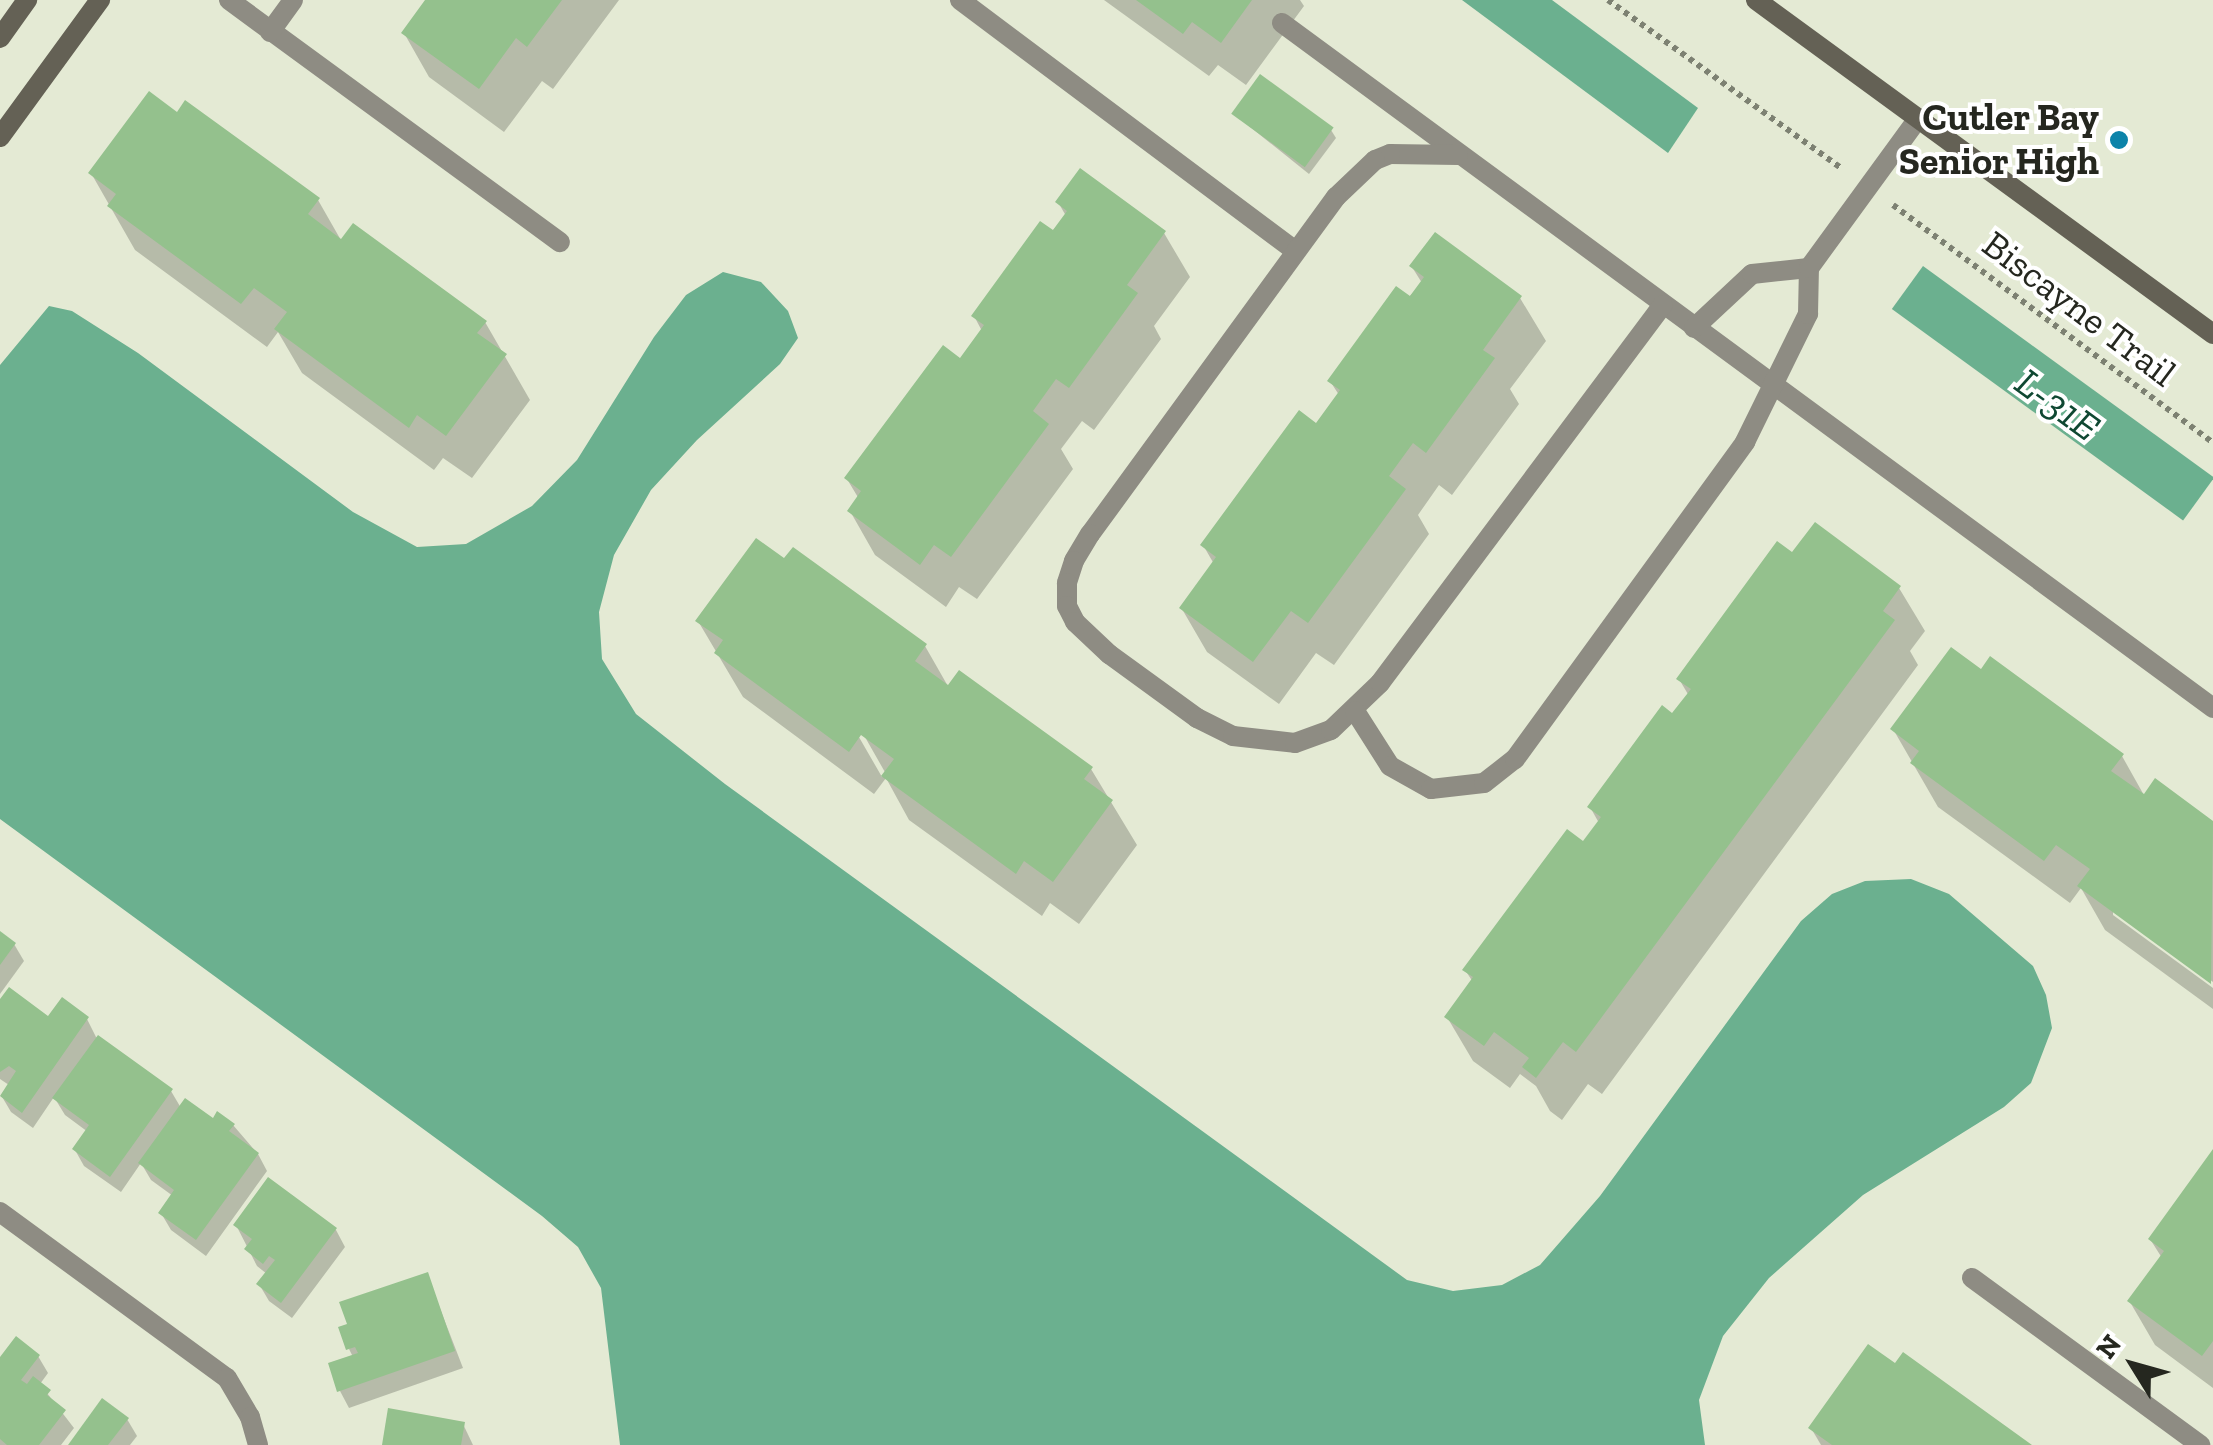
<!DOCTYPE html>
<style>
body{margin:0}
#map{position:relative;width:2213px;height:1445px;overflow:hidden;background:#e4ead4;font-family:"Zilla Slab",serif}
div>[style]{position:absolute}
.water>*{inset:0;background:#6bb08f;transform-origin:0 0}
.shadow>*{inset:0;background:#0003}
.building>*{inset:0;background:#94c18d;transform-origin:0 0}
.path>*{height:6px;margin-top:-3px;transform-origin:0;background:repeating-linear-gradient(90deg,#7d8172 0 5px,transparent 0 10px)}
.street>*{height:20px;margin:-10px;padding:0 10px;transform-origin:10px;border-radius:10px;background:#8e8c83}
.secondary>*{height:20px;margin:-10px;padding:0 10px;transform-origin:10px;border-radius:10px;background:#646155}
.dots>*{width:28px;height:28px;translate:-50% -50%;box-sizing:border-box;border:5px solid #fff;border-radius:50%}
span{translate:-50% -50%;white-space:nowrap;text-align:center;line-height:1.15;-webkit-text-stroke:8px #fff;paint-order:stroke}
.poi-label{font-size:38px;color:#25271f;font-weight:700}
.right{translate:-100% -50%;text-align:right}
.street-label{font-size:38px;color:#25271f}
.water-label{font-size:40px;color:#0f4832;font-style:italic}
.north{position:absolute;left:2083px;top:1315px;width:100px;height:100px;-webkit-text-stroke:8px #fff;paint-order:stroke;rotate:307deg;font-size:28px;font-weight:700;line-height:40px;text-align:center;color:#25271f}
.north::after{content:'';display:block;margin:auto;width:35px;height:45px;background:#25271f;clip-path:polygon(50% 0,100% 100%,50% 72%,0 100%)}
</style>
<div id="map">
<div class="water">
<i style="clip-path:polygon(1462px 0,1552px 0,1698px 108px,1668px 153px)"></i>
<i style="left:1923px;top:266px;width:360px;height:53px;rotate:36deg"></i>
<i style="clip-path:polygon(723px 272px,761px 282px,788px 311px,798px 338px,780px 364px,697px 440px,651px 490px,614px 555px,599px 612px,602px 659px,636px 714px,725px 784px,1407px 1280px,1453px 1291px,1502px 1285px,1540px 1265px,1600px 1196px,1801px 921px,1832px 894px,1865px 881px,1911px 879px,1949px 894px,2033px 966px,2046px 995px,2052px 1028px,2031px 1083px,2004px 1107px,1863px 1195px,1769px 1278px,1723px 1336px,1699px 1400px,1705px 1445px,620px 1445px,601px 1288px,578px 1247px,542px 1216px,0 819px,0 365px,49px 306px,72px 311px,138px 353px,353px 512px,417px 547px,466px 544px,532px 506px,577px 460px,654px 337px,686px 295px)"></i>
</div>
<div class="shadow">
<i style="clip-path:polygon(428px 0,619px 0,553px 89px,542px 81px,504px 132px,429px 77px,404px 33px)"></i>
<i style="clip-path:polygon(1104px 0,1300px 0,1304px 6px,1246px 85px,1218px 65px,1209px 76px)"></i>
<i style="clip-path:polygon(1234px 114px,1331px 130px,1336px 138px,1309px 174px)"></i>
<i style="clip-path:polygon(177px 115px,318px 200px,342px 242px,485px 322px,530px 400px,472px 478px,443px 458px,434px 470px,302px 373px,278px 332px,267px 347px,135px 250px,91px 173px)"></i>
<i style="clip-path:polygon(1058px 202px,1164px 233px,1190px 277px,1154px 326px,1161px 339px,1094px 430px,1082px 421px,1061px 449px,1073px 469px,977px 599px,959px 587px,946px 607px,875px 555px,850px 511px,859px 499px,847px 479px,961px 361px,982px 331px,974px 316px,1066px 216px)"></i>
<i style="clip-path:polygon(1412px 267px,1520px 298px,1546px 341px,1510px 389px,1519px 404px,1452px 495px,1439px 485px,1418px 515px,1429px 534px,1334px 665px,1316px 653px,1279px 704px,1207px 652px,1182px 609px,1214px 564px,1203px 545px,1316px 426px,1339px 395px,1330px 381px,1422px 283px)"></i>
<i style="clip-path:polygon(1792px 555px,1899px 588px,1925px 631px,1910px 651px,1918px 665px,1602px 1094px,1588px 1084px,1562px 1120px,1550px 1111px,1536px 1086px,1520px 1074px,1510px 1088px,1473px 1061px,1447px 1017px,1473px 982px,1465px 970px,1583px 845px,1599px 823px,1590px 807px,1689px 696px,1679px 679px)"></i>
<i style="clip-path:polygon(evenodd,698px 621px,925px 646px,949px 688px,1091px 769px,1137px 845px,1079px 924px,1050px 903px,1042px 916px,909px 820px,886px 778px,874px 794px,743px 697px,698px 621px,857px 723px,886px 774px,882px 777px,852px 725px,857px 723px)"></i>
<i style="clip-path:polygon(1981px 672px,2122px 756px,2145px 797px,2156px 782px,2213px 824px,2213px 982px,2113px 909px,2113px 915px,2213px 988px,2213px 1009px,2105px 930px,2081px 888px,2070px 903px,1938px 807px,1893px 729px)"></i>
<i style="clip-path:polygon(0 934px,14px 944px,24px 961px,0 994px)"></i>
<i style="clip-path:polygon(0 1003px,48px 1020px,87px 1019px,96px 1037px,171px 1091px,181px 1108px,233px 1125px,258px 1154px,267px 1171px,206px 1256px,171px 1230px,161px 1213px,173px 1196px,151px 1180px,141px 1163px,121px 1192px,84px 1166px,75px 1150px,88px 1132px,65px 1115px,54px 1097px,33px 1128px,11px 1112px,1px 1095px,9px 1085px,0 1079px)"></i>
<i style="clip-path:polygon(2213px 1154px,2213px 1388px,2155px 1345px,2130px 1302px,2162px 1258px,2150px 1239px)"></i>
<i style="clip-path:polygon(236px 1225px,336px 1230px,345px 1247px,292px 1318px,269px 1301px,259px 1284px,267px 1274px,257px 1266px)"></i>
<i style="clip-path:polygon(427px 1275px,463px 1368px,349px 1408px,340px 1391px,353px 1357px,349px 1349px)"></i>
<i style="clip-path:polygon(38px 1356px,48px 1373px,40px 1384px,74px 1428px,61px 1445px,0 1445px,0 1361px)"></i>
<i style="clip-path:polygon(127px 1419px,137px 1436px,130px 1445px,71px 1445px)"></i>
<i style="clip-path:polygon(463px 1424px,473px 1445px,384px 1445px)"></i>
<i style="clip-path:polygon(1811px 1428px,2028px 1445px,1821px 1445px)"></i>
</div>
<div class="building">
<i style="clip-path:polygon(425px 0,562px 0,527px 47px,516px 38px,479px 89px,401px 33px)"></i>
<i style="clip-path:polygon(1136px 0,1252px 0,1221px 43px,1192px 22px,1183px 34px)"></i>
<i style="left:1260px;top:74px;width:91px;height:49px;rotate:36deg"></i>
<i style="clip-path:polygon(149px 91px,177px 112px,185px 100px,320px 198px,308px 214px,341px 239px,353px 223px,487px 321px,477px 333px,507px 354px,446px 436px,417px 415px,409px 428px,274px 329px,287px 312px,254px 288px,241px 304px,107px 206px,116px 194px,88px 173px)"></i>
<i style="clip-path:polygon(1080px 168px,1166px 231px,1127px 285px,1138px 293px,1069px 388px,1056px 379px,1033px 411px,1049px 424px,951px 557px,934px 545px,920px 565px,847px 511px,861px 491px,844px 478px,943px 345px,960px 358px,984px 325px,971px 316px,1040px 221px,1053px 230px,1067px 211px,1055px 202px)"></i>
<i style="clip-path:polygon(1435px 232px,1522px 296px,1483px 350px,1495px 358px,1426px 453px,1413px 443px,1389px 476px,1406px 489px,1308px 623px,1291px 611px,1253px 662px,1179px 608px,1216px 557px,1200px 545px,1299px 410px,1316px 423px,1340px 390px,1327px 381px,1396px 286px,1410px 296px,1424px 277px,1409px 266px)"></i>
<i style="clip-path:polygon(1815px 522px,1901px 586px,1883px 611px,1895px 620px,1576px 1052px,1563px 1042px,1536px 1078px,1522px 1067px,1529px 1058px,1494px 1032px,1484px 1046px,1444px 1017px,1473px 977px,1462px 970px,1567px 829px,1583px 841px,1601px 817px,1587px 807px,1662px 705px,1672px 713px,1691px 689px,1676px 679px,1777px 541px,1792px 552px)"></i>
<i style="clip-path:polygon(756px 538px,784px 558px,793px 547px,927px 644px,915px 661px,948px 685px,959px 670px,1093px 767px,1084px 779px,1113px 800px,1053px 882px,1024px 861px,1016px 874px,881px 776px,894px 759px,861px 735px,849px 752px,714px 653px,723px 640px,695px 621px)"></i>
<i style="clip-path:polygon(1951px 647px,1981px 669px,1990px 656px,2124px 754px,2111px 771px,2144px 794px,2155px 778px,2213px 821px,2211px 984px,2077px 886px,2090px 869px,2056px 845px,2044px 861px,1910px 763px,1919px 751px,1890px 729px)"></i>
<i style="clip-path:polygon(0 931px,16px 943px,0 965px)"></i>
<i style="clip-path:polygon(9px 987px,48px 1016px,62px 997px,89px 1017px,22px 1113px,0 1096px,16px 1071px,9px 1066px,0 1072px,0 999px)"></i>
<i style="clip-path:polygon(98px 1035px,173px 1089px,110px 1177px,72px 1149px,89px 1125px,52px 1098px)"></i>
<i style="clip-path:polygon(185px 1098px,213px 1118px,217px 1111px,235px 1124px,229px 1131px,259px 1153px,196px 1240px,158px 1213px,174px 1190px,138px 1163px)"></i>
<i style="clip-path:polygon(2213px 1149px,2213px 1341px,2202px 1356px,2127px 1301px,2164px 1251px,2148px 1239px)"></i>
<i style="clip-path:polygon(268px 1177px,337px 1228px,281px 1303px,256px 1284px,275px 1260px,269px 1256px,263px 1264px,244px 1249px,252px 1239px,233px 1225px)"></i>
<i style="clip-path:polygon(428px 1272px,455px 1351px,337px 1392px,328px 1363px,358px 1353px,355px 1347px,346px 1350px,338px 1327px,347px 1324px,339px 1302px)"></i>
<i style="clip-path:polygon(16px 1336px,40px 1355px,21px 1380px,27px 1384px,33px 1376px,51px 1390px,47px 1395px,66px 1410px,39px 1445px,7px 1445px,0 1439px,0 1357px)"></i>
<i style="clip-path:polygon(1868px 1344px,1895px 1363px,1903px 1352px,2032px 1445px,1832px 1445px,1808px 1428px)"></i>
<i style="clip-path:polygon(102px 1398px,129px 1418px,108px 1445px,68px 1445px)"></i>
<i style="clip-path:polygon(388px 1408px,465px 1422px,461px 1445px,382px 1445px)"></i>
</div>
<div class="path">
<i style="left:1608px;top:0;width:289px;rotate:35.8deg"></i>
<i style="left:1893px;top:205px;width:399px;rotate:36.6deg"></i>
</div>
<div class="street">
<i style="left:229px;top:0;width:410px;rotate:36.2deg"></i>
<i style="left:960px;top:0;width:419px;rotate:36.8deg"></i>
<i style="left:1282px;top:23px;width:1156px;rotate:36.34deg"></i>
<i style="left:270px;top:32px;width:39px;rotate:-54deg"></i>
<i style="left:1458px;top:155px;width:68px;rotate:-179.2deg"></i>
<i style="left:1390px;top:154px;width:16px;rotate:158deg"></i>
<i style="left:1375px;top:160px;width:54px;rotate:136.5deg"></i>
<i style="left:1336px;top:197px;width:417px;rotate:126.1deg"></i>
<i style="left:1090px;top:534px;width:31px;rotate:121deg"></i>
<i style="left:1074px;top:561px;width:23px;rotate:108deg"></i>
<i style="left:1067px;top:583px;width:23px;rotate:90deg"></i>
<i style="left:1067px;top:606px;width:18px;rotate:63deg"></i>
<i style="left:1075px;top:622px;width:47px;rotate:43.3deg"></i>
<i style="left:1109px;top:654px;width:109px;rotate:36deg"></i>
<i style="left:1197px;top:718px;width:40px;rotate:26.6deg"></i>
<i style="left:1233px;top:736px;width:62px;rotate:6.4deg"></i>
<i style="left:1295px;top:743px;width:38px;rotate:-20deg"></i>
<i style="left:1331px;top:730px;width:68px;rotate:-43.8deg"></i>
<i style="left:1380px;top:683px;width:472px;rotate:-53.2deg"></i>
<i style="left:1694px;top:328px;width:79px;rotate:-43deg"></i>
<i style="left:1752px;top:274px;width:57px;rotate:-6deg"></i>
<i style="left:1355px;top:711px;width:65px;rotate:57.5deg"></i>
<i style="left:1390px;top:766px;width:47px;rotate:29.3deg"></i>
<i style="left:1431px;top:789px;width:53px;rotate:-6.5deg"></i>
<i style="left:1484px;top:783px;width:39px;rotate:-38deg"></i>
<i style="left:1515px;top:759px;width:392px;rotate:-54deg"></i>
<i style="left:1745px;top:442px;width:143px;rotate:-63.8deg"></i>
<i style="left:1808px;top:314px;width:46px;rotate:-88.8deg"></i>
<i style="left:1809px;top:268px;width:183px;rotate:-53.9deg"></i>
<i style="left:0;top:1212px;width:281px;rotate:36.2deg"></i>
<i style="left:227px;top:1378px;width:45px;rotate:59.5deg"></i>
<i style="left:250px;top:1417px;width:29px;rotate:74deg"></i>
<i style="left:1972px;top:1278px;width:283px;rotate:36.2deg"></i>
</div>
<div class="secondary">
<i style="left:1756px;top:0;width:566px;rotate:36.16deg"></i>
<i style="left:0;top:38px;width:47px;rotate:-54.6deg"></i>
<i style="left:0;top:137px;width:170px;rotate:-53.9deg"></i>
</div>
<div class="dots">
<i style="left:2119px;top:140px;background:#0c83a9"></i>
</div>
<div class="poi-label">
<span class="right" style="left:2099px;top:140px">Cutler Bay<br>Senior High</span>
</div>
<div class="street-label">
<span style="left:2079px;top:309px;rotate:37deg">Biscayne Trail</span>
</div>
<div class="water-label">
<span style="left:2058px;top:404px;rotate:36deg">L-31E</span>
</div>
<div class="north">N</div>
</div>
